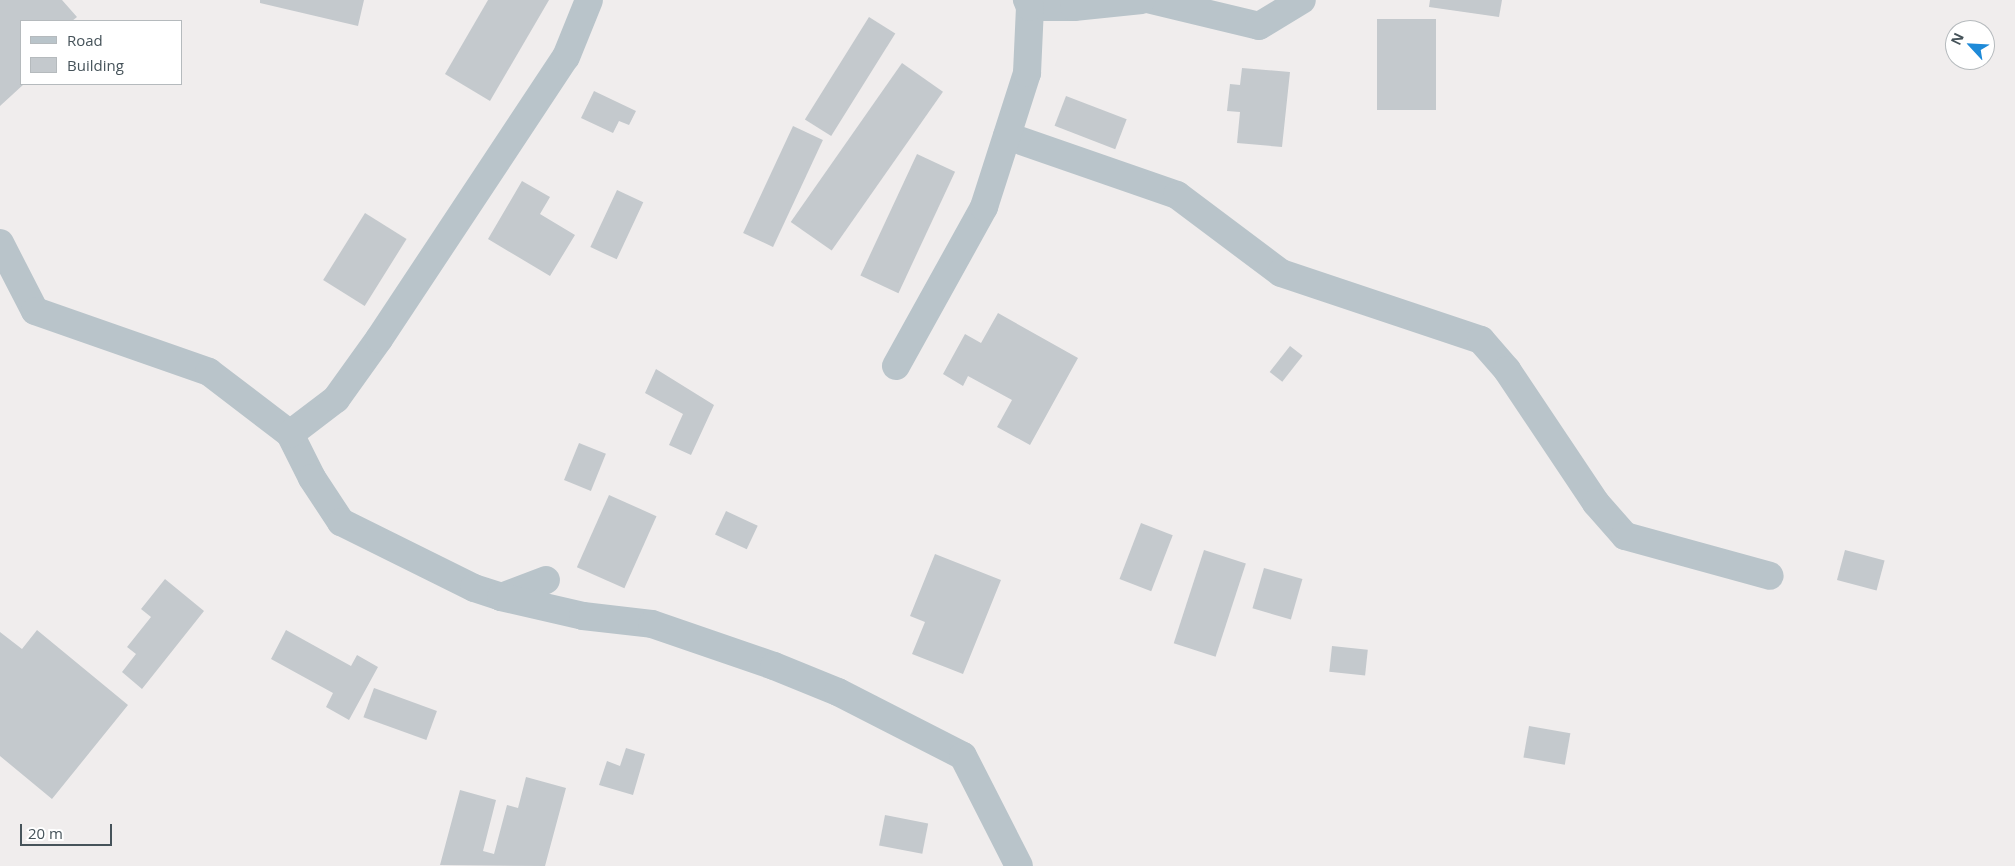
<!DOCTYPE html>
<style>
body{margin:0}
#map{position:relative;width:2015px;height:866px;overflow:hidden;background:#f0eded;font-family:"Open Sans",sans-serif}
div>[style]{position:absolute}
.building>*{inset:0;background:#c4c9cd;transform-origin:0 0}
.minor>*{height:28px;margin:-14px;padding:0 14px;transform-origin:14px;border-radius:14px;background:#b9c4ca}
span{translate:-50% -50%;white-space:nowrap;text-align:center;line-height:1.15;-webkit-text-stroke:4px #fff;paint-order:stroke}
.legend{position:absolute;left:20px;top:20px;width:162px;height:65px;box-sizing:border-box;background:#fff;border:1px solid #b5babd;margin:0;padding:6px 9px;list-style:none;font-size:15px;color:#46535a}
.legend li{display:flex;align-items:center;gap:10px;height:25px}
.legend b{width:25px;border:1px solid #b5babd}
.north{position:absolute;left:1945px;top:20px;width:50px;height:50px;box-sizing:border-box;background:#fff;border:1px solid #b5babd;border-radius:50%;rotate:295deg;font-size:14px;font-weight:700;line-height:20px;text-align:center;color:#46535a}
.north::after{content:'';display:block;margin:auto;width:18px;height:22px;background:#1e8ad8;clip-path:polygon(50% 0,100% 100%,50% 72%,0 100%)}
.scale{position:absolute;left:20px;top:824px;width:92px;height:22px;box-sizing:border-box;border:2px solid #46535a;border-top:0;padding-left:6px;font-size:15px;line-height:18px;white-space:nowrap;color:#46535a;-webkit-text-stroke:4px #fff;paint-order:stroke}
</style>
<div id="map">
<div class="building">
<i style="clip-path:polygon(0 0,62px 0,77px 17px,72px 21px,21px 21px,20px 70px,24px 84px,0 106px)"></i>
<i style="clip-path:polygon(260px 0,364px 0,358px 26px,260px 3px)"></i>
<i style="clip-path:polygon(488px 0,549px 0,490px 101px,445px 74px)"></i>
<i style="clip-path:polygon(1430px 0,1502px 0,1499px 17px,1429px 7px)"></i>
<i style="left:869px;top:17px;width:31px;height:121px;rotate:32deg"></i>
<i style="left:1377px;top:19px;width:59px;height:91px"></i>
<i style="left:902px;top:63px;width:50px;height:194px;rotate:35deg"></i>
<i style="clip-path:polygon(1242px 68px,1290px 72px,1282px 147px,1237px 143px,1240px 112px,1227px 111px,1230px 84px,1240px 85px)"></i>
<i style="clip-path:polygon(594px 91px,636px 111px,629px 125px,619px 121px,613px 133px,581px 118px)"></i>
<i style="left:1066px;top:96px;width:65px;height:32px;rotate:21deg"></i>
<i style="left:793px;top:126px;width:33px;height:118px;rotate:25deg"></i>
<i style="left:917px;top:154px;width:42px;height:134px;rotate:25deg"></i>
<i style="clip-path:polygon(522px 181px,550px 197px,540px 214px,575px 235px,550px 276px,488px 239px)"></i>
<i style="left:617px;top:190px;width:29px;height:63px;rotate:25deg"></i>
<i style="left:365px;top:213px;width:49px;height:79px;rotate:32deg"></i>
<i style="clip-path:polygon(998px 313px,1078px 358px,1030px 445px,997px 427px,1012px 400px,968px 376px,963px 386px,943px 374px,965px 334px,981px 343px)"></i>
<i style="left:1290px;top:346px;width:16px;height:33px;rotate:38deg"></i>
<i style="clip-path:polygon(656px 369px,714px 405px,691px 455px,669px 445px,683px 414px,645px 393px)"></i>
<i style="left:579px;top:443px;width:29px;height:40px;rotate:22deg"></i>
<i style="left:609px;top:495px;width:52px;height:79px;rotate:24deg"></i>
<i style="left:726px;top:511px;width:35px;height:26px;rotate:25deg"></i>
<i style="left:1141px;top:523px;width:34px;height:60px;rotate:21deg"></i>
<i style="left:1204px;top:550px;width:44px;height:98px;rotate:18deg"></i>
<i style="left:1845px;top:550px;width:41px;height:31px;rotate:15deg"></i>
<i style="clip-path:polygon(935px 554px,1001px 580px,963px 674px,912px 654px,925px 622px,910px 616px)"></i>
<i style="left:1264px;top:568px;width:40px;height:42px;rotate:16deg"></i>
<i style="clip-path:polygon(165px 579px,204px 611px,142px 689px,122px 672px,136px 654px,127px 647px,151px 617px,141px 609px)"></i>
<i style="clip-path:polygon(37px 630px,128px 705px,52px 799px,0 756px,0 632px,22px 649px)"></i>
<i style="clip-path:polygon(286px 630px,351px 666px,357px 655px,378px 667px,349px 720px,326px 707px,333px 693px,271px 659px)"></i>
<i style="left:1332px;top:646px;width:36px;height:26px;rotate:6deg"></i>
<i style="left:374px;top:688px;width:67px;height:31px;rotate:20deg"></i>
<i style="left:1529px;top:726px;width:42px;height:32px;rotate:10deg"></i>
<i style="clip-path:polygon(626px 748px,645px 754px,633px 795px,599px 785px,607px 761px,620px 766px)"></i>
<i style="clip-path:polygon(526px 777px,566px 788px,545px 866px,440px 865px,460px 790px,496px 800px,483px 851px,494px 854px,507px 805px,518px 808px)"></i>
<i style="left:885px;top:815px;width:44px;height:31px;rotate:11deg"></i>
</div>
<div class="minor">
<i style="left:1151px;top:0;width:111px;rotate:13.5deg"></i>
<i style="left:1259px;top:26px;width:50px;rotate:-31.2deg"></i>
<i style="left:1030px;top:7px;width:44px"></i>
<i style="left:1074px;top:7px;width:68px;rotate:-5.9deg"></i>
<i style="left:1007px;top:136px;width:180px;rotate:19.1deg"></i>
<i style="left:1177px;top:195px;width:130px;rotate:36.9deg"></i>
<i style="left:1281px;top:273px;width:211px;rotate:18.5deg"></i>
<i style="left:1481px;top:340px;width:40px;rotate:49deg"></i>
<i style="left:1507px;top:370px;width:160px;rotate:56.2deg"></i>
<i style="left:1596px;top:503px;width:44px;rotate:48.7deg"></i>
<i style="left:1625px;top:536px;width:150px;rotate:15.4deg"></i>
<i style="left:0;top:243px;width:76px;rotate:62.8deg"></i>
<i style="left:35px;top:311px;width:184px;rotate:19.3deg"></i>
<i style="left:209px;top:372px;width:102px;rotate:37.4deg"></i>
<i style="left:290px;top:434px;width:49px;rotate:63.4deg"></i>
<i style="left:312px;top:478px;width:53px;rotate:56.6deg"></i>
<i style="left:341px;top:522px;width:148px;rotate:26.4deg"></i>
<i style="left:474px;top:588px;width:28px;rotate:18deg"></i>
<i style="left:501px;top:597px;width:48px;rotate:-20.7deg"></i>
<i style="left:896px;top:366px;width:182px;rotate:-61deg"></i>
<i style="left:984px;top:207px;width:141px;rotate:-72.2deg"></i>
<i style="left:1027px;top:73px;width:66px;rotate:-87.4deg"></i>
<i style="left:1030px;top:7px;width:8px;rotate:-113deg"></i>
<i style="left:290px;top:434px;width:58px;rotate:-37.3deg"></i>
<i style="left:336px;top:399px;width:74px;rotate:-54.4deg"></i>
<i style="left:379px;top:339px;width:338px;rotate:-56.5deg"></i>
<i style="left:566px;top:57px;width:61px;rotate:-68deg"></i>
<i style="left:501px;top:597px;width:84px;rotate:13deg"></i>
<i style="left:583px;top:616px;width:69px;rotate:6.6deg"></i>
<i style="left:652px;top:624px;width:129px;rotate:19deg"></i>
<i style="left:774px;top:666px;width:69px;rotate:22.1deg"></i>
<i style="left:838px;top:692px;width:140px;rotate:27.1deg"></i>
<i style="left:963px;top:756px;width:123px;rotate:63deg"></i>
</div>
<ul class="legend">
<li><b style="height:6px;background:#b9c4ca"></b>Road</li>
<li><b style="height:14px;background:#c4c9cd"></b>Building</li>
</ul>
<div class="north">N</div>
<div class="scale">20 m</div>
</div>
